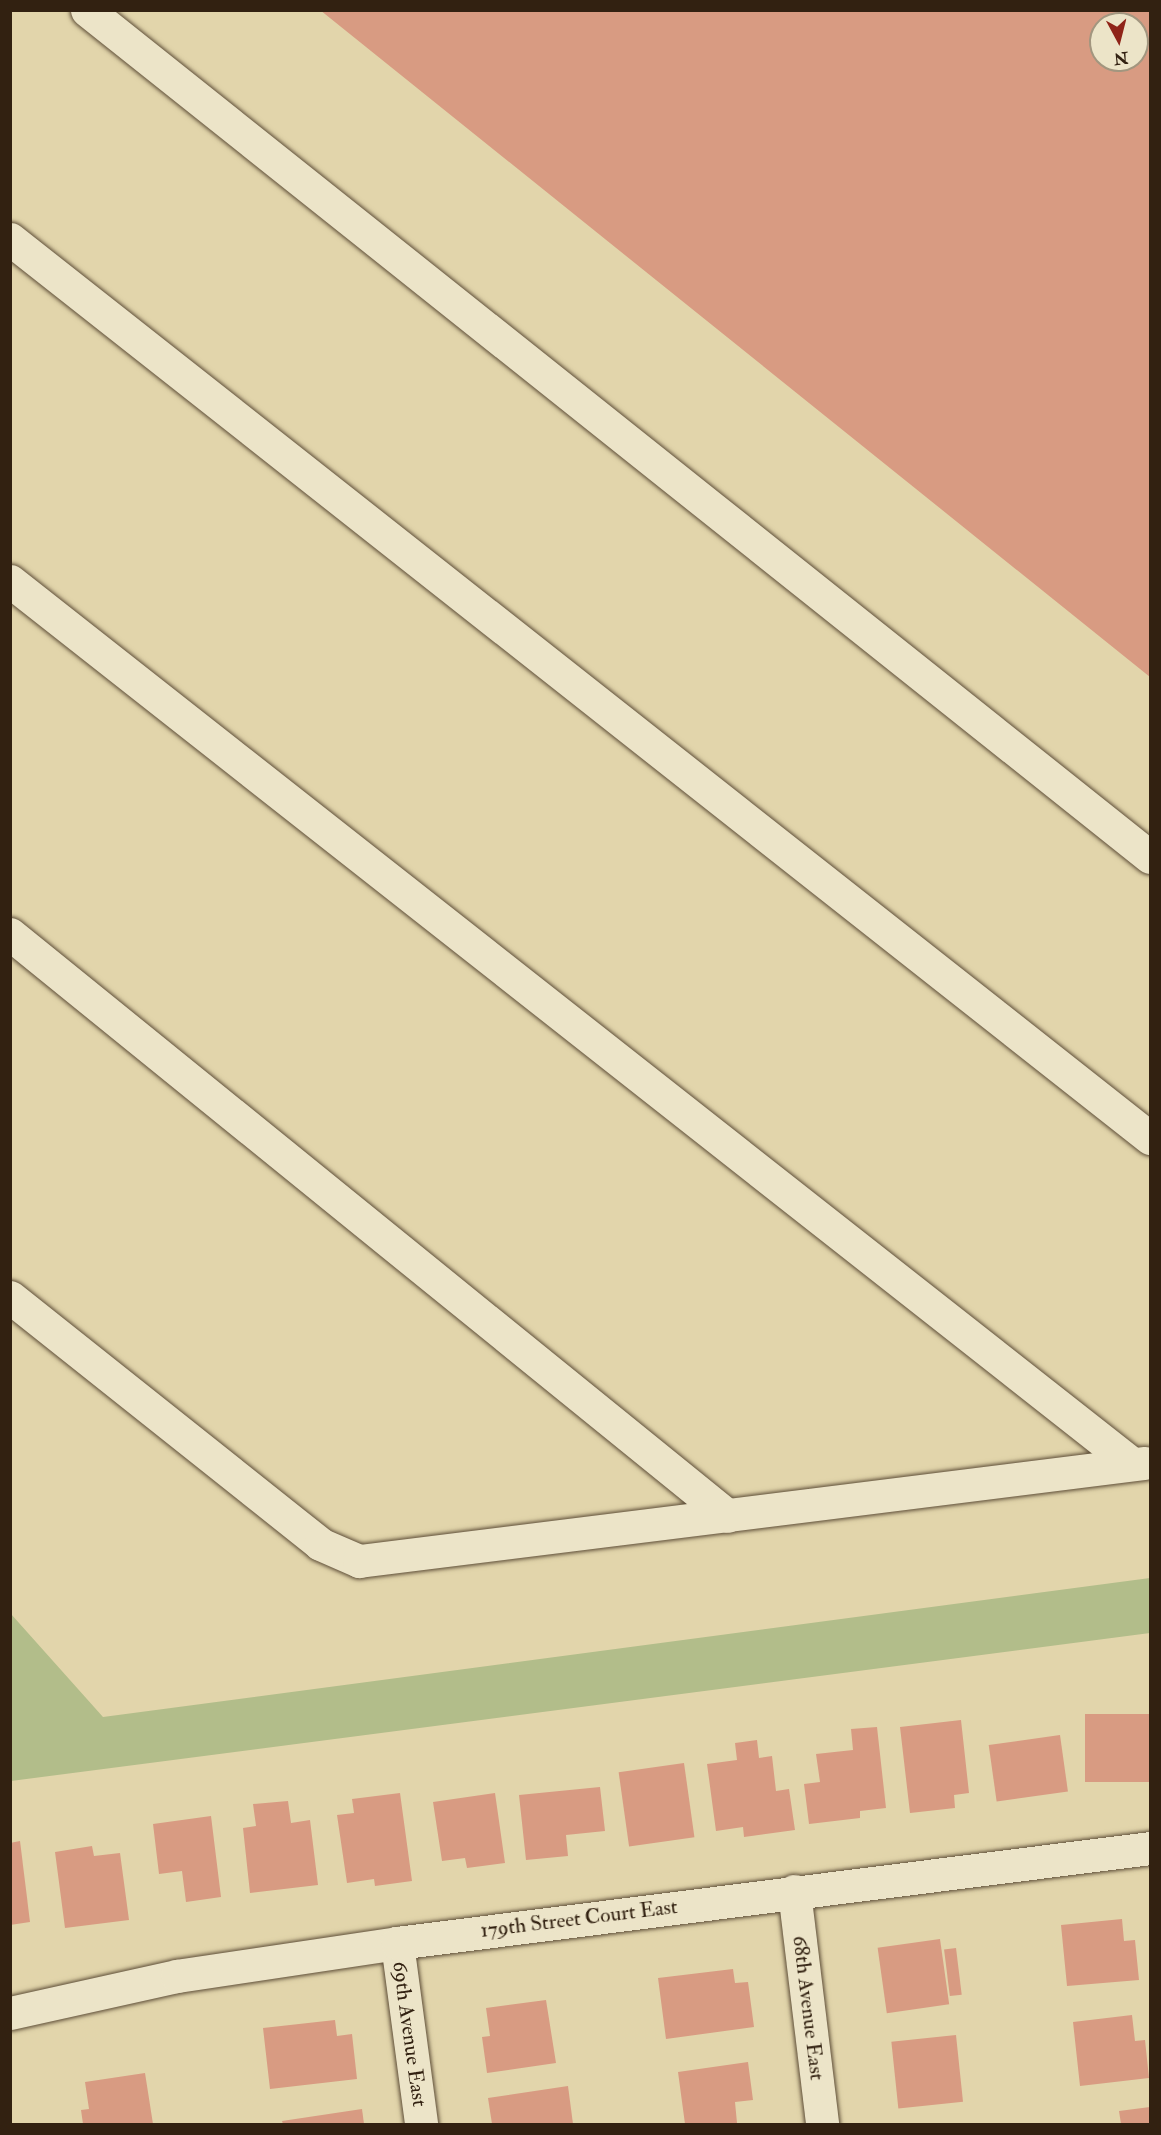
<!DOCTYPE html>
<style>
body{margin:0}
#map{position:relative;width:1161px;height:2135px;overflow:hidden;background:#e2d5ab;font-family:"IM FELL Double Pica",serif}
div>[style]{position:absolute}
.green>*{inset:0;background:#b2bd8a}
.building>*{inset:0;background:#d89b82;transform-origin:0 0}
.roads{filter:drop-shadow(0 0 2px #5e4e38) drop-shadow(0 0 2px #5e4e38)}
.minor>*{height:33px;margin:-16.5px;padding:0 16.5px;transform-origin:16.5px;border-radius:16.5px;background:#ece4c8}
span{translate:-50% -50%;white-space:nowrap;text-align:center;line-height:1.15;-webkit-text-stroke:4.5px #ece4c8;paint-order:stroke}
.street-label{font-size:21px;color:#322111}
.frame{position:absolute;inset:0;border:12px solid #322111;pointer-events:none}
.north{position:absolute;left:1089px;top:12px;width:60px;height:60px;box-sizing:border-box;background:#ece4c8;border:2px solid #a2967f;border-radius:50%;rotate:173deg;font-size:16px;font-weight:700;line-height:24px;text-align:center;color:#322111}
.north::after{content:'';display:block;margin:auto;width:21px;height:27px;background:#8f2418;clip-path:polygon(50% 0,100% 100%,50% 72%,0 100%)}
</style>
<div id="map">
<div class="green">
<i style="clip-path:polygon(1150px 1578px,1150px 1633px,11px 1781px,11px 1614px,103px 1717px)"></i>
</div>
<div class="building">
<i style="clip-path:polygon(evenodd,320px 10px,1150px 10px,1150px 677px,320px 10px,1101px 24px,1137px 24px,1137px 60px,1101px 60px,1101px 24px)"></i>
<i style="left:1150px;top:1714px;width:68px;height:65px;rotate:90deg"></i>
<i style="clip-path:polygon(961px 1720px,969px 1793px,954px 1795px,955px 1808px,910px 1813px,900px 1727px)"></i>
<i style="clip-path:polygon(877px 1727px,886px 1808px,860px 1811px,860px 1818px,809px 1824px,804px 1784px,820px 1782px,816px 1754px,853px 1750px,851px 1729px)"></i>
<i style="left:1060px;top:1735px;width:57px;height:72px;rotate:82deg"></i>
<i style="clip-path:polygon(757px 1740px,759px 1758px,772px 1756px,776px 1791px,789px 1789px,795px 1830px,744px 1837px,743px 1827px,716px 1831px,707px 1764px,737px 1760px,735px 1743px)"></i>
<i style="left:684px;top:1763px;width:75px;height:66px;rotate:82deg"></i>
<i style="clip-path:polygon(600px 1787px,605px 1831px,566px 1835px,568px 1856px,526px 1860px,519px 1795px)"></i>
<i style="clip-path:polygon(400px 1793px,412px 1881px,375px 1886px,374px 1879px,347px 1883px,337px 1815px,354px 1813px,352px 1799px)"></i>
<i style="clip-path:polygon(495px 1793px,505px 1863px,467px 1868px,465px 1858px,442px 1861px,433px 1802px)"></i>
<i style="clip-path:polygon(288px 1801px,291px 1823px,310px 1820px,318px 1885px,250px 1893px,243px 1828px,256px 1826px,253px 1804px)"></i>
<i style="clip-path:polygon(211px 1816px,221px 1897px,186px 1902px,182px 1871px,159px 1874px,153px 1824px)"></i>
<i style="clip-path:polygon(20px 1841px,30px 1922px,10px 1925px,10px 1843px)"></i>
<i style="clip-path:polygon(92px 1846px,94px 1856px,120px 1853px,129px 1920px,65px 1928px,55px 1852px)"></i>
<i style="clip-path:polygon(1122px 1919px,1124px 1941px,1135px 1940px,1139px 1980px,1067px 1986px,1061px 1925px)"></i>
<i style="left:940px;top:1939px;width:66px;height:63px;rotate:82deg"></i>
<i style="left:956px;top:1948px;width:47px;height:12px;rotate:83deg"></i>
<i style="clip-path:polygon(733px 1969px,735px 1983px,748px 1982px,754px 2027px,666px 2039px,658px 1978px)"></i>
<i style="clip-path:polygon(546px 2000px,556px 2063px,487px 2073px,482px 2037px,490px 2036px,486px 2008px)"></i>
<i style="clip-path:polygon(1132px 2015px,1135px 2041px,1145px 2040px,1149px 2078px,1080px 2086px,1073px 2022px)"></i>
<i style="clip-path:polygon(335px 2020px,337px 2036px,352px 2034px,357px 2079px,270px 2089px,263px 2028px)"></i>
<i style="left:956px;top:2035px;width:67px;height:65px;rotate:84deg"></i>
<i style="clip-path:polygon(748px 2062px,753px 2100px,735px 2102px,737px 2123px,685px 2124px,678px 2072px)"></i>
<i style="clip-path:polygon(145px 2073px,153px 2124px,83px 2124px,81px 2110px,89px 2109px,85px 2082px)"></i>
<i style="clip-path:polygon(568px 2086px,573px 2124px,492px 2124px,488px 2098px)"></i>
<i style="clip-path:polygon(1150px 2107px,1150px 2124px,1121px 2124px,1119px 2111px)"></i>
<i style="clip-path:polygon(362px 2109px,364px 2124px,283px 2124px,282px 2121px)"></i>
</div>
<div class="roads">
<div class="minor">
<i style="left:87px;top:10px;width:1359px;rotate:38.55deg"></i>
<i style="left:10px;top:239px;width:1452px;rotate:38.26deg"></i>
<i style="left:10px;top:581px;width:1428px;rotate:38.2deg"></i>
<i style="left:10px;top:934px;width:924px;rotate:39.03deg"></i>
<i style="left:10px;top:1297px;width:396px;rotate:38.5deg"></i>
<i style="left:320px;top:1544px;width:43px;rotate:23.6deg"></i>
<i style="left:359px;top:1561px;width:792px;rotate:-7.11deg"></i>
<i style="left:794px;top:1891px;width:235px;rotate:83.1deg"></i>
<i style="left:397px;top:1943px;width:183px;rotate:82.4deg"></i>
<i style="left:10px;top:2013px;width:171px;rotate:-12.5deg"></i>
<i style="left:177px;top:1976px;width:222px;rotate:-8.5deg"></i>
<i style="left:397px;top:1943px;width:759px;rotate:-7.19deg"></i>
</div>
</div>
<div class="street-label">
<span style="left:579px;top:1919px;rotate:-7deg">179th Street Court East</span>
<span style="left:808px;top:2008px;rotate:83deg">68th Avenue East</span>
<span style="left:409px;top:2034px;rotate:82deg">69th Avenue East</span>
</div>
<div class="frame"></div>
<div class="north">N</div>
</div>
